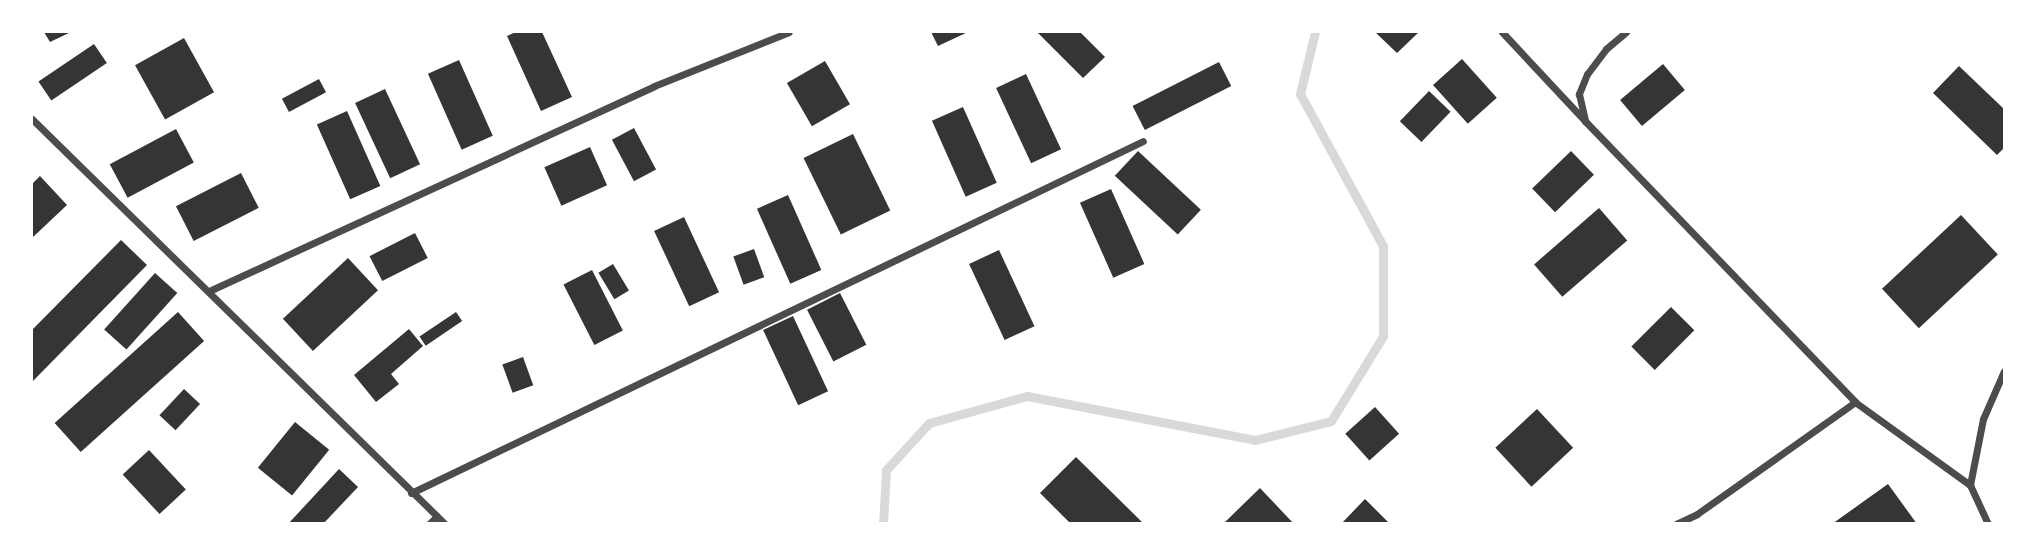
<!DOCTYPE html>
<style>
body{margin:0}
#map{position:relative;width:2036px;height:555px;overflow:hidden;background:#fff;font-family:"Roboto Condensed",sans-serif}
div>[style]{position:absolute}
.stream>*{height:9px;margin:-4.5px;padding:0 4.5px;transform-origin:4.5px;border-radius:4.5px;background:#d9d9d9}
.building>*{inset:0;background:#353535;transform-origin:0 0}
.minor>*{height:7px;margin:-3.5px;padding:0 3.5px;transform-origin:3.5px;border-radius:3.5px;background:#4c4c4c}
span{translate:-50% -50%;white-space:nowrap;text-align:center;line-height:1.15;-webkit-text-stroke:6px #fff;paint-order:stroke}
.frame{position:absolute;inset:0;border:33px solid #fff;pointer-events:none}
</style>
<div id="map">
<div class="stream">
<i style="left:883px;top:524px;width:54px;rotate:-86.8deg"></i>
<i style="left:886px;top:470px;width:64px;rotate:-47.5deg"></i>
<i style="left:929px;top:423px;width:102px;rotate:-15.4deg"></i>
<i style="left:1027px;top:396px;width:232px;rotate:10.9deg"></i>
<i style="left:1255px;top:440px;width:78px;rotate:-14deg"></i>
<i style="left:1331px;top:421px;width:100px;rotate:-58.5deg"></i>
<i style="left:1383px;top:336px;width:90px;rotate:-90deg"></i>
<i style="left:1383px;top:246px;width:173px;rotate:-118.6deg"></i>
<i style="left:1300px;top:94px;width:64px;rotate:-76.4deg"></i>
</div>
<div class="building">
<i style="clip-path:polygon(44px 32px,71px 32px,50px 42px)"></i>
<i style="clip-path:polygon(516px 32px,542px 32px,572px 97px,541px 111px,507px 36px)"></i>
<i style="clip-path:polygon(931px 32px,968px 32px,938px 46px)"></i>
<i style="clip-path:polygon(1037px 32px,1080px 32px,1105px 57px,1083px 78px)"></i>
<i style="clip-path:polygon(1375px 32px,1419px 32px,1397px 53px)"></i>
<i style="left:184px;top:38px;width:62px;height:56px;rotate:61deg"></i>
<i style="left:94px;top:44px;width:23px;height:67px;rotate:56deg"></i>
<i style="left:1462px;top:59px;width:52px;height:39px;rotate:48deg"></i>
<i style="left:459px;top:60px;width:83px;height:34px;rotate:66deg"></i>
<i style="left:825px;top:61px;width:50px;height:44px;rotate:60deg"></i>
<i style="left:1219px;top:62px;width:27px;height:97px;rotate:63deg"></i>
<i style="left:1663px;top:64px;width:34px;height:56px;rotate:50deg"></i>
<i style="clip-path:polygon(1959px 66px,2004px 109px,2004px 148px,1997px 155px,1933px 93px)"></i>
<i style="left:1026px;top:74px;width:83px;height:33px;rotate:65deg"></i>
<i style="left:319px;top:79px;width:15px;height:42px;rotate:62deg"></i>
<i style="left:385px;top:89px;width:83px;height:33px;rotate:65deg"></i>
<i style="left:1429px;top:91px;width:30px;height:42px;rotate:44deg"></i>
<i style="left:963px;top:107px;width:83px;height:34px;rotate:66deg"></i>
<i style="left:347px;top:111px;width:82px;height:33px;rotate:66deg"></i>
<i style="left:634px;top:128px;width:47px;height:25px;rotate:62deg"></i>
<i style="left:176px;top:129px;width:38px;height:75px;rotate:62deg"></i>
<i style="left:853px;top:134px;width:85px;height:55px;rotate:64deg"></i>
<i style="left:590px;top:147px;width:42px;height:50px;rotate:66deg"></i>
<i style="left:1138px;top:151px;width:86px;height:34px;rotate:43deg"></i>
<i style="left:1571px;top:151px;width:33px;height:54px;rotate:46deg"></i>
<i style="left:241px;top:173px;width:39px;height:73px;rotate:63deg"></i>
<i style="clip-path:polygon(40px 176px,67px 205px,32px 238px,32px 184px)"></i>
<i style="left:1111px;top:189px;width:82px;height:34px;rotate:66deg"></i>
<i style="left:788px;top:195px;width:82px;height:34px;rotate:66deg"></i>
<i style="left:1599px;top:208px;width:43px;height:86px;rotate:49deg"></i>
<i style="left:1961px;top:215px;width:54px;height:108px;rotate:47deg"></i>
<i style="left:684px;top:217px;width:83px;height:33px;rotate:65deg"></i>
<i style="left:415px;top:233px;width:28px;height:51px;rotate:63deg"></i>
<i style="clip-path:polygon(121px 240px,147px 265px,32px 382px,32px 330px)"></i>
<i style="left:754px;top:249px;width:30px;height:22px;rotate:70deg"></i>
<i style="left:999px;top:250px;width:84px;height:33px;rotate:65deg"></i>
<i style="left:348px;top:258px;width:44px;height:89px;rotate:47deg"></i>
<i style="left:613px;top:264px;width:31px;height:17px;rotate:59deg"></i>
<i style="left:592px;top:270px;width:68px;height:32px;rotate:63deg"></i>
<i style="left:155px;top:273px;width:30px;height:76px;rotate:42deg"></i>
<i style="left:840px;top:293px;width:58px;height:37px;rotate:63deg"></i>
<i style="left:1671px;top:307px;width:33px;height:56px;rotate:45deg"></i>
<i style="left:178px;top:312px;width:39px;height:166px;rotate:48deg"></i>
<i style="left:456px;top:312px;width:11px;height:44px;rotate:56deg"></i>
<i style="left:793px;top:316px;width:83px;height:33px;rotate:65deg"></i>
<i style="clip-path:polygon(409px 329px,423px 346px,391px 374px,399px 384px,376px 402px,354px 375px)"></i>
<i style="left:523px;top:357px;width:30px;height:22px;rotate:70deg"></i>
<i style="left:184px;top:389px;width:22px;height:36px;rotate:43deg"></i>
<i style="left:1375px;top:407px;width:36px;height:40px;rotate:48deg"></i>
<i style="left:1537px;top:409px;width:53px;height:57px;rotate:47deg"></i>
<i style="left:295px;top:422px;width:44px;height:59px;rotate:39deg"></i>
<i style="left:149px;top:450px;width:54px;height:36px;rotate:47deg"></i>
<i style="clip-path:polygon(1076px 457px,1144px 524px,1071px 524px,1040px 493px)"></i>
<i style="clip-path:polygon(339px 469px,358px 487px,323px 524px,288px 524px)"></i>
<i style="clip-path:polygon(1888px 484px,1917px 524px,1832px 524px)"></i>
<i style="clip-path:polygon(1260px 488px,1294px 524px,1223px 524px)"></i>
<i style="clip-path:polygon(1365px 499px,1390px 524px,1341px 524px)"></i>
</div>
<div class="minor">
<i style="left:1502px;top:32px;width:122px;rotate:47deg"></i>
<i style="left:1626px;top:32px;width:26px;rotate:140deg"></i>
<i style="left:1606px;top:49px;width:31px;rotate:127deg"></i>
<i style="left:1587px;top:74px;width:22px;rotate:112deg"></i>
<i style="left:1579px;top:94px;width:28px;rotate:77deg"></i>
<i style="left:1585px;top:121px;width:390px;rotate:46.1deg"></i>
<i style="left:1855px;top:402px;width:142px;rotate:35.8deg"></i>
<i style="left:1970px;top:485px;width:43px;rotate:65.2deg"></i>
<i style="left:32px;top:119px;width:578px;rotate:44.44deg"></i>
<i style="left:209px;top:291px;width:490px;rotate:-24.7deg"></i>
<i style="left:654px;top:86px;width:145px;rotate:-21.8deg"></i>
<i style="left:1970px;top:485px;width:67px;rotate:-78.9deg"></i>
<i style="left:1983px;top:419px;width:52px;rotate:-66.4deg"></i>
<i style="left:411px;top:493px;width:812px;rotate:-25.68deg"></i>
<i style="left:429px;top:524px;width:11px;rotate:-45deg"></i>
<i style="left:1676px;top:524px;width:23px;rotate:-25deg"></i>
<i style="left:1697px;top:514px;width:194px;rotate:-35.3deg"></i>
</div>
<div class="frame"></div>
</div>
